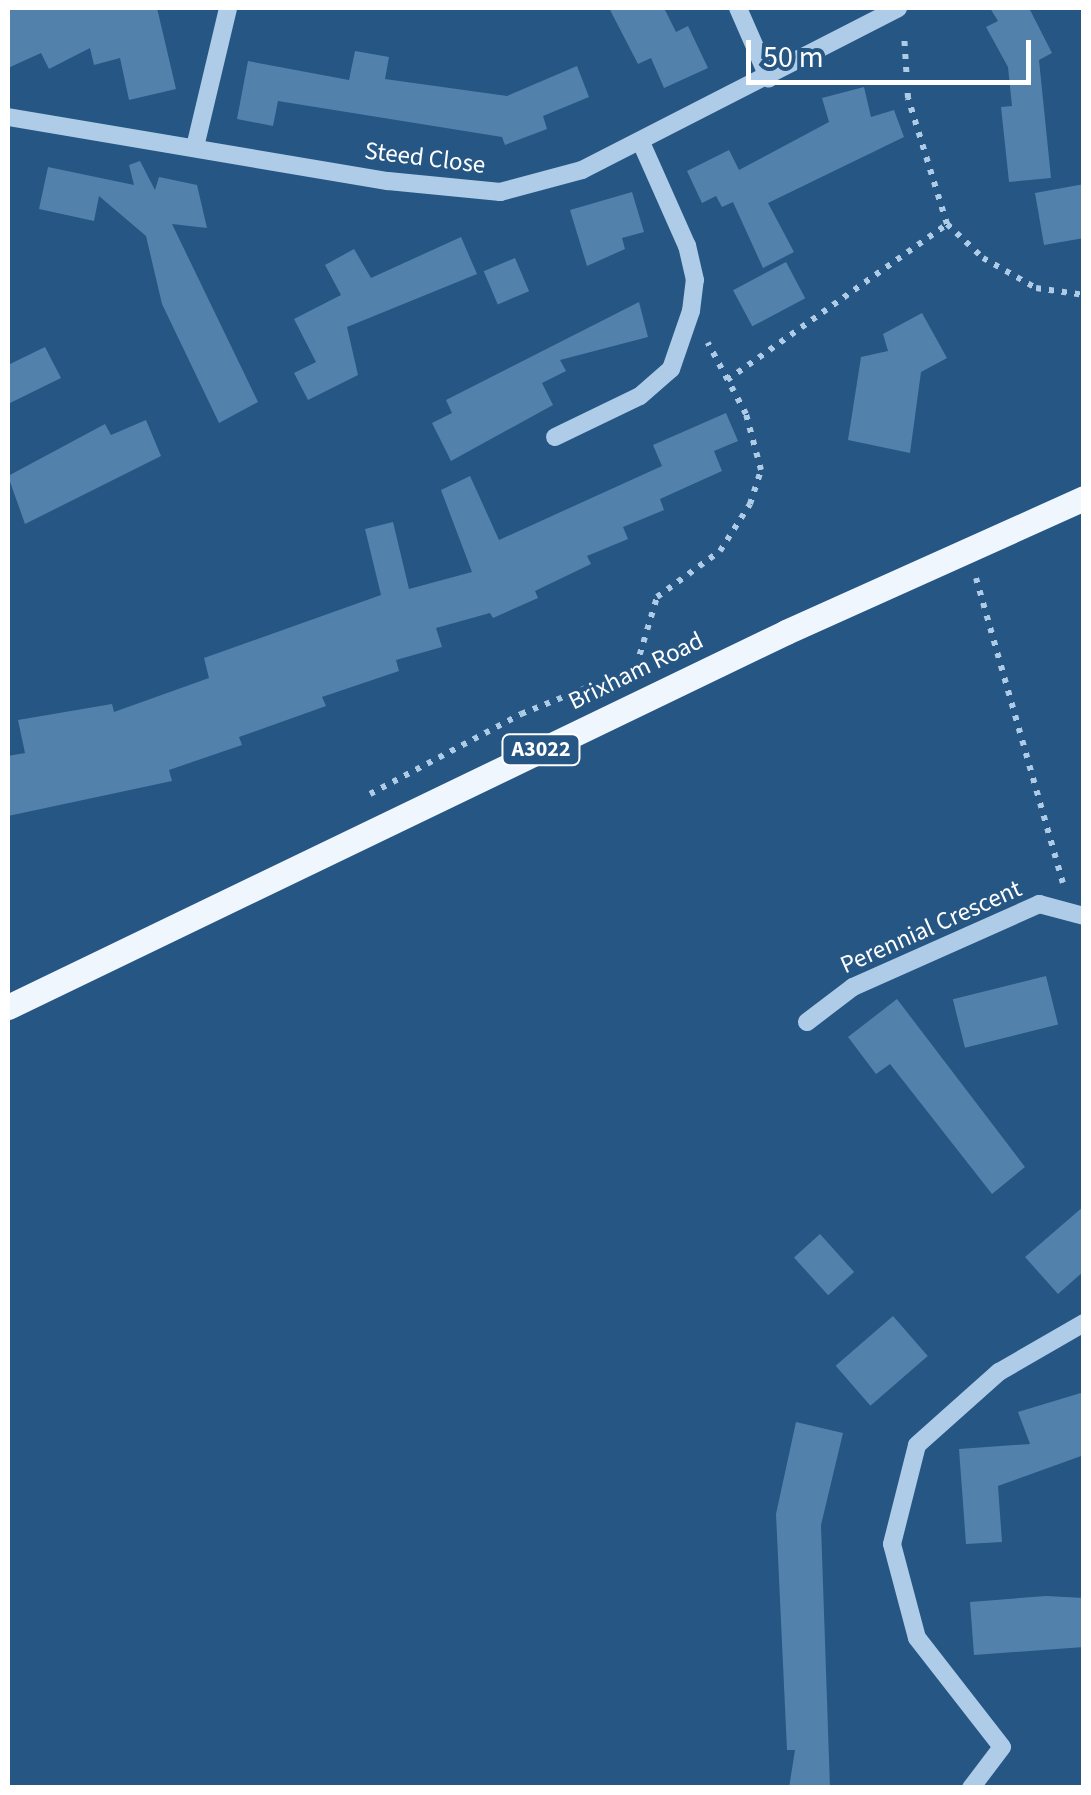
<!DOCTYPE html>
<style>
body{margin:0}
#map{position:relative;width:1091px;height:1795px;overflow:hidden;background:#265683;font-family:"Source Sans 3",sans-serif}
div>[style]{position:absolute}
.building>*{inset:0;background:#5281ac;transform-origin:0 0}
.path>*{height:6px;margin-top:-3px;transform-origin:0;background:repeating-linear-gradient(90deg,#aecce7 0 5px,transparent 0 13px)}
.minor>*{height:18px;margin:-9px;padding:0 9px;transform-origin:9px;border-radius:9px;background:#aecce7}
.major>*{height:25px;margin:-12.5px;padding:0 12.5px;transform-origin:12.5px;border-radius:12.5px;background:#f0f6fd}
span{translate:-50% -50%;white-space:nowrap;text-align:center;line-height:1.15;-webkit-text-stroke:10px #265683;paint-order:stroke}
.shield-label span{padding:2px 8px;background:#265683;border:2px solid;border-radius:8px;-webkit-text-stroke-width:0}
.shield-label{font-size:22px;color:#fff;font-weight:700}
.street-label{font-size:25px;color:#fff}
.frame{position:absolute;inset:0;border:10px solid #fff;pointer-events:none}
.scale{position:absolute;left:746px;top:40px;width:285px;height:45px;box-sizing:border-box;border:5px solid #fff;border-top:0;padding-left:12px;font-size:30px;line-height:35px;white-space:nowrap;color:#fff;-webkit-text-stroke:8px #265683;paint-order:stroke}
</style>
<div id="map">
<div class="building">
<i style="clip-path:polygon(8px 8px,157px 8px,176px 89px,129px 100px,120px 58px,94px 65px,90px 48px,49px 69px,41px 53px,8px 68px)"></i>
<i style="clip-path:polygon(609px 8px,664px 8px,676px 32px,688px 26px,708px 68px,664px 88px,651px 58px,638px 64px)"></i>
<i style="clip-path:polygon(990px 8px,1029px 8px,1052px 53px,1039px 60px,1051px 178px,1009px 182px,1001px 107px,1012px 106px,1008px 67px,986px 27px,998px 21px)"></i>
<i style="clip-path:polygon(355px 51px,389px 57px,385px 79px,507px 96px,577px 66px,589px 97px,543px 116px,547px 129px,505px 145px,502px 137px,278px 101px,273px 126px,237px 119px,248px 61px,349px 80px)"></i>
<i style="clip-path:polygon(864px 87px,871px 117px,894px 110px,904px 137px,768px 203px,794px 252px,763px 268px,733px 202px,722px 207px,716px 196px,702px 203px,687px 171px,729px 150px,739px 170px,829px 122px,822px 98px)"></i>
<i style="clip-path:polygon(140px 161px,155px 190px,159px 177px,197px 185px,207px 228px,172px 224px,258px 402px,219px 423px,162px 304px,146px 236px,99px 196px,94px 221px,39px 209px,48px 167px,134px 185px,129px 165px)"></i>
<i style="clip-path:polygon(1084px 184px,1084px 238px,1044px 245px,1035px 193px)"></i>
<i style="clip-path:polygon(632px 192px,644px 232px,622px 238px,625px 249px,587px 266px,570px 210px)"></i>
<i style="clip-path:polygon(461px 237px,477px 274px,347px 327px,358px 375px,308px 400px,294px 373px,316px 362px,294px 319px,341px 295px,325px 265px,354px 249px,371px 278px)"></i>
<i style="left:515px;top:258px;width:36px;height:34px;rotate:67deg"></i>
<i style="left:786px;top:262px;width:41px;height:60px;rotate:62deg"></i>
<i style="clip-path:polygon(639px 302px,648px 337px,560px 360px,566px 371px,542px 383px,553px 405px,451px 461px,432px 423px,452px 413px,446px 400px)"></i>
<i style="clip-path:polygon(922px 313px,947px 358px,921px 372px,910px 453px,848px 440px,861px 357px,888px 351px,883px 334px)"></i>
<i style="clip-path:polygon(45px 347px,61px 378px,8px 404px,8px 365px)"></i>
<i style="clip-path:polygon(726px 413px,738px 441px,714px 451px,722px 471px,660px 499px,664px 510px,623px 527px,628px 539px,587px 556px,591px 564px,535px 591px,538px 598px,493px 618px,490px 613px,436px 628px,442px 647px,396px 660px,399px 671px,322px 697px,326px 706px,239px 737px,242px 745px,169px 770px,172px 781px,8px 816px,8px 756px,25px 753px,18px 720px,112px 704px,114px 712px,209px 678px,204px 658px,381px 595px,365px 529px,393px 522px,409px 589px,472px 572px,441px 490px,470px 476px,499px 540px,662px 466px,653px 445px)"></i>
<i style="clip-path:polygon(146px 420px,161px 456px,25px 524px,8px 476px,105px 424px,111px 435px)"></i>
<i style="left:1046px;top:976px;width:50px;height:96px;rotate:76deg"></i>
<i style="clip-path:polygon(897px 999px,1025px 1167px,992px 1194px,890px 1064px,876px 1074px,848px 1037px)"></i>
<i style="clip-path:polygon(1084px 1206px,1084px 1271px,1058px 1294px,1025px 1257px)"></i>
<i style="left:820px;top:1234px;width:51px;height:35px;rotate:48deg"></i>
<i style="left:893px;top:1316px;width:53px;height:76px;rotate:49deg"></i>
<i style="clip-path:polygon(1084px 1392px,1084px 1455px,998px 1486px,1002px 1542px,966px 1544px,959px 1449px,1030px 1444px,1018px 1412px)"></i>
<i style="clip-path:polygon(796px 1422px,843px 1433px,821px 1525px,830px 1788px,789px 1788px,795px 1750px,787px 1750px,776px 1514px)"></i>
<i style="clip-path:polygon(1046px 1596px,1084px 1598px,1084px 1647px,974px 1655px,970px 1602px)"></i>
</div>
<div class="path">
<i style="left:947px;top:224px;width:50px;rotate:43.4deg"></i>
<i style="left:983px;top:258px;width:61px;rotate:29.5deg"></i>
<i style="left:1036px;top:288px;width:49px;rotate:8.3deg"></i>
<i style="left:727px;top:380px;width:270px;rotate:-35.3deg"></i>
<i style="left:947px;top:224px;width:132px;rotate:-107.2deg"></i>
<i style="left:908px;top:98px;width:63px;rotate:-93.6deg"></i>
<i style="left:976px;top:578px;width:317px;rotate:74.1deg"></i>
<i style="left:636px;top:667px;width:73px;rotate:-73.3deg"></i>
<i style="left:657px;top:597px;width:78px;rotate:-36.1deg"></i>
<i style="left:720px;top:551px;width:56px;rotate:-57.4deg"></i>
<i style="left:750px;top:504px;width:36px;rotate:-72deg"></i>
<i style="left:761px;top:470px;width:58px;rotate:-105deg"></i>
<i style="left:746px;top:414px;width:81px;rotate:-118.2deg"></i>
<i style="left:370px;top:794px;width:171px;rotate:-27.9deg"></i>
<i style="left:521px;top:714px;width:92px;rotate:-21.8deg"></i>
</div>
<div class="minor">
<i style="left:738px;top:8px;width:77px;rotate:66.4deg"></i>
<i style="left:8px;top:117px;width:385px;rotate:9.6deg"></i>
<i style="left:388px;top:181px;width:113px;rotate:5.6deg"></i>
<i style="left:500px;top:192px;width:85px;rotate:-15deg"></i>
<i style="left:582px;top:170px;width:355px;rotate:-27.1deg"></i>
<i style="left:195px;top:147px;width:143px;rotate:-76.6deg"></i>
<i style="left:555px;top:437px;width:94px;rotate:-25.8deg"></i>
<i style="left:640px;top:396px;width:41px;rotate:-41.1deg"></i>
<i style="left:671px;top:369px;width:61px;rotate:-71deg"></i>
<i style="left:691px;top:311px;width:31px;rotate:-83deg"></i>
<i style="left:695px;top:280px;width:35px;rotate:-103deg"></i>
<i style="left:687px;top:246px;width:114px;rotate:-113.9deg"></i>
<i style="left:807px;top:1022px;width:58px;rotate:-37.3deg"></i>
<i style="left:853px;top:987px;width:204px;rotate:-24deg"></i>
<i style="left:1039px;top:904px;width:47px;rotate:14.9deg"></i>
<i style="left:971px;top:1788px;width:51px;rotate:-52.9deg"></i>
<i style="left:1002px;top:1747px;width:138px;rotate:-127.9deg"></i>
<i style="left:917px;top:1638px;width:97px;rotate:-104.9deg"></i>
<i style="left:892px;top:1544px;width:102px;rotate:-75.8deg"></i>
<i style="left:917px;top:1445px;width:110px;rotate:-41.7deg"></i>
<i style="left:999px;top:1372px;width:98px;rotate:-30deg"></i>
</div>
<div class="major">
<i style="left:8px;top:1007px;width:864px;rotate:-25.73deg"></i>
<i style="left:786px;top:632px;width:327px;rotate:-24.2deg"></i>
</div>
<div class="shield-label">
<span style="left:541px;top:750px">A3022</span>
</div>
<div class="street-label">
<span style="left:425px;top:158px;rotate:7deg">Steed Close</span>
<span style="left:636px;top:671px;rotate:-26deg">Brixham Road</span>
<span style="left:931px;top:927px;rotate:-24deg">Perennial Crescent</span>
</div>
<div class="frame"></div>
<div class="scale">50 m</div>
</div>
